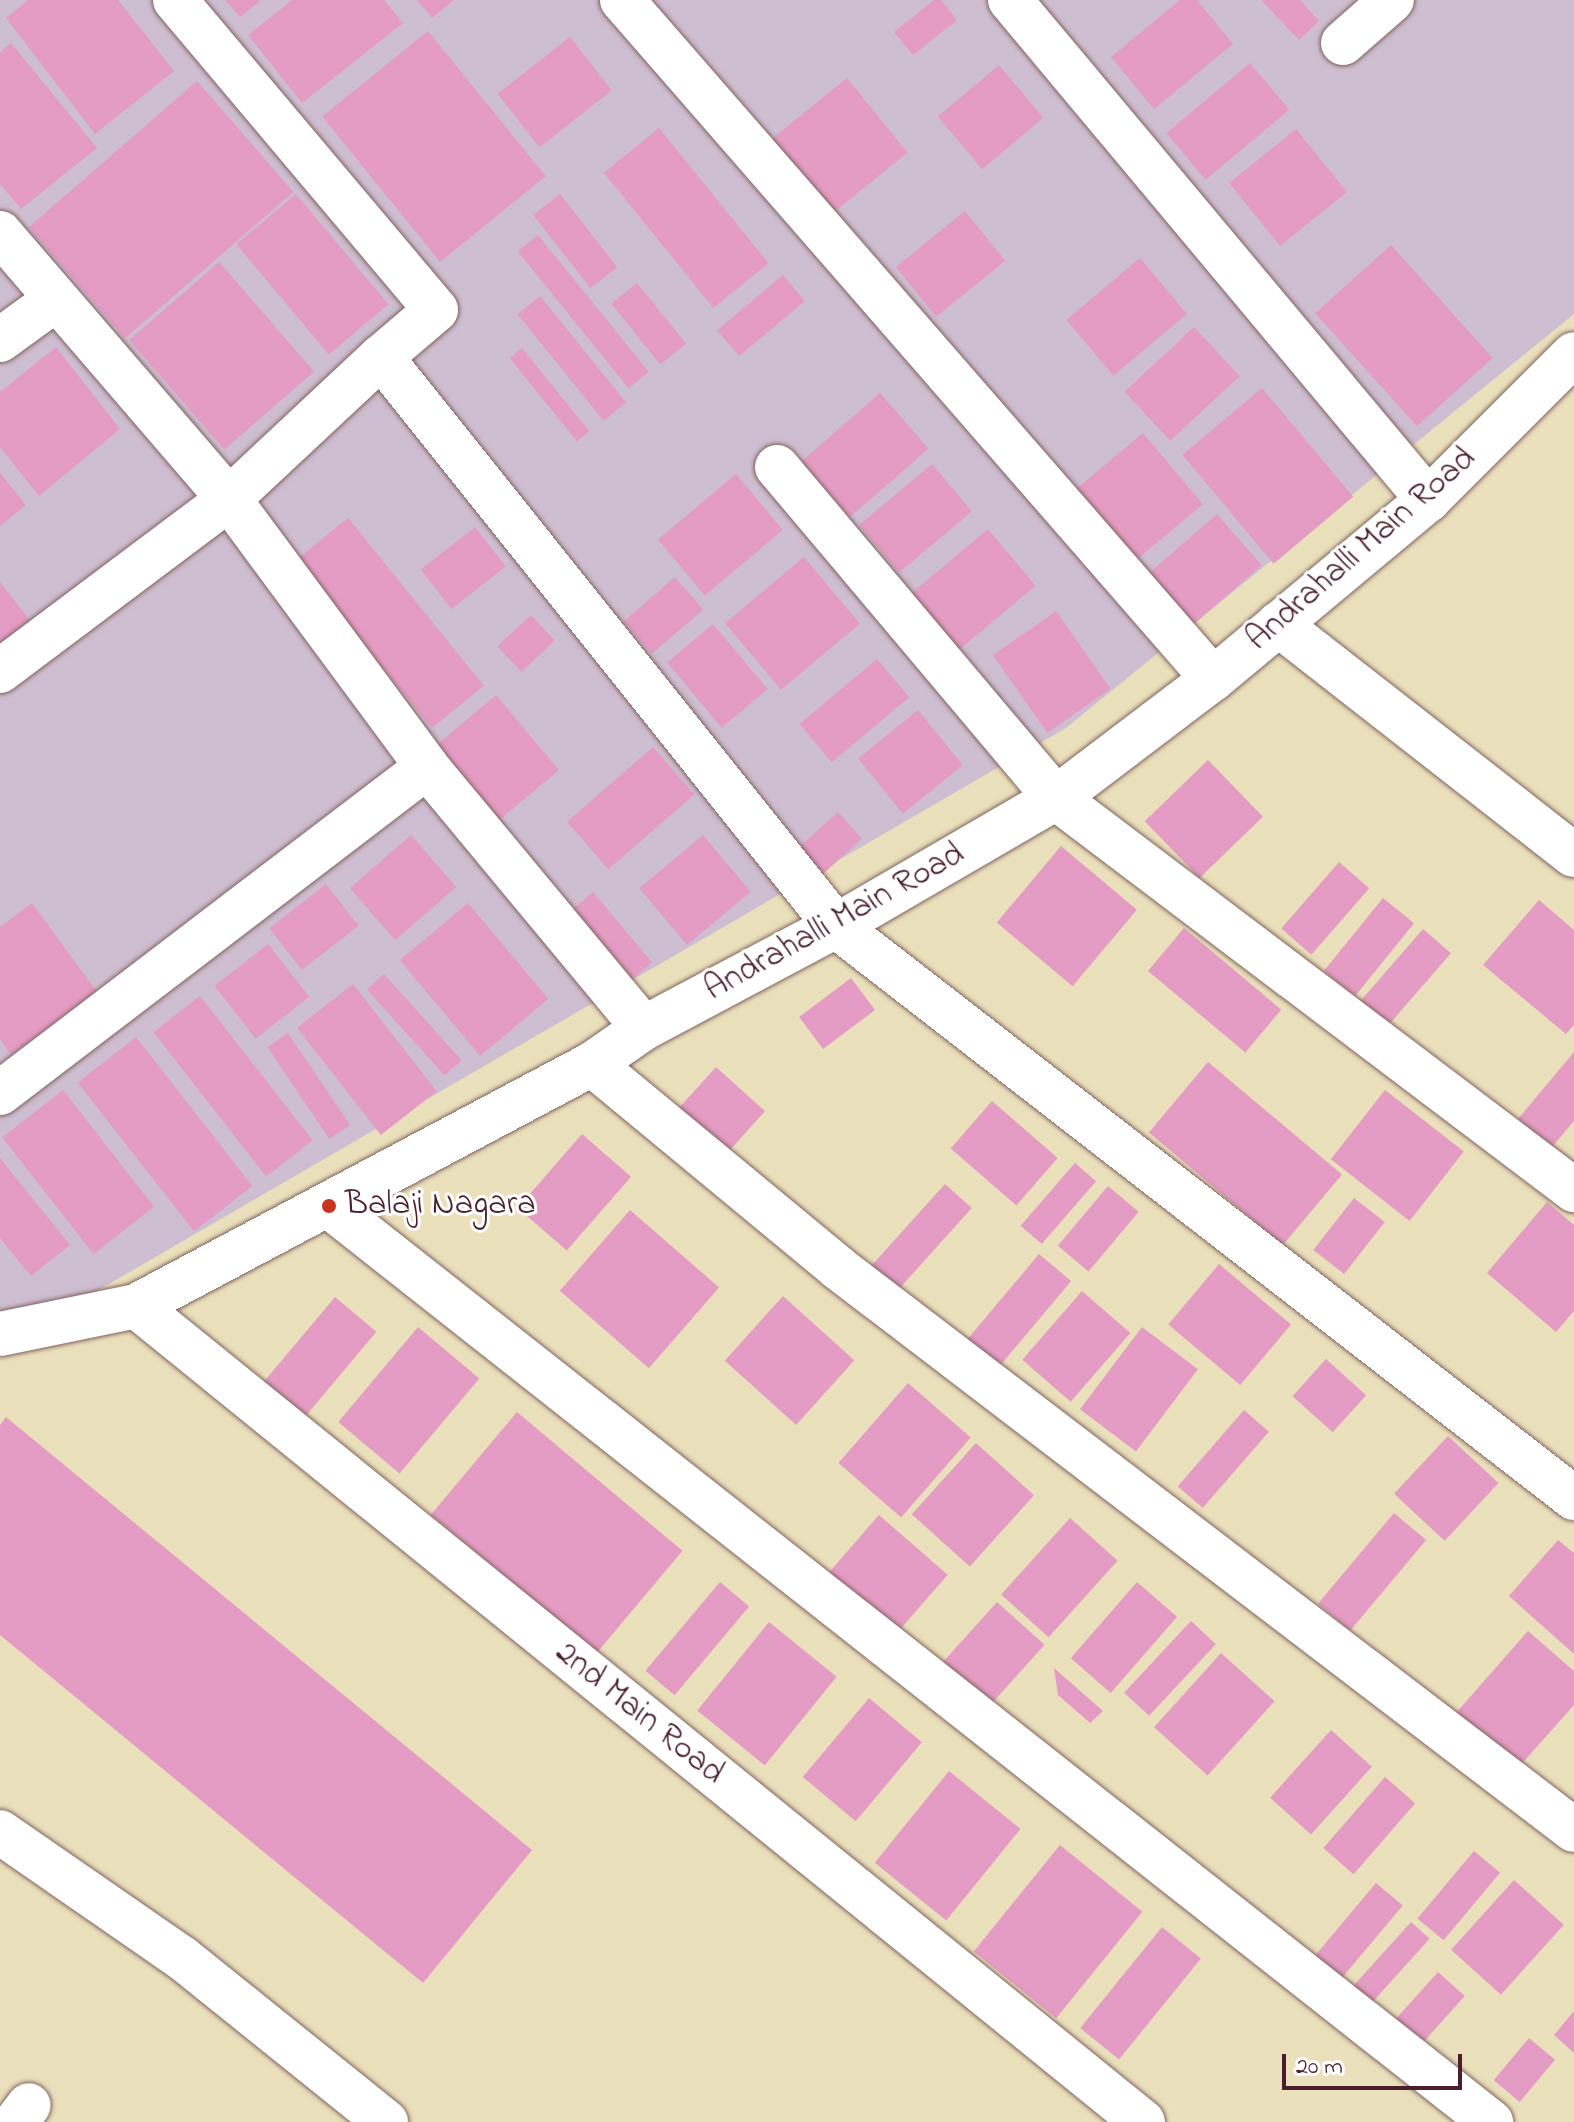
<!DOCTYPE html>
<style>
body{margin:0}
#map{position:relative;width:1574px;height:2122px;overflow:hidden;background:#eae0bc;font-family:"Indie Flower",sans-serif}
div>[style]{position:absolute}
.industrial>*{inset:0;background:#cebed1}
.building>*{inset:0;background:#e59cc4;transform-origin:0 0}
.roads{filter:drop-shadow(0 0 2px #82635e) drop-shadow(0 0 2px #82635e)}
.minor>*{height:44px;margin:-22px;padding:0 22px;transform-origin:22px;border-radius:22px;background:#fff}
.dots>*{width:22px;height:22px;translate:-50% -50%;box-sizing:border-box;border:4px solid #fff;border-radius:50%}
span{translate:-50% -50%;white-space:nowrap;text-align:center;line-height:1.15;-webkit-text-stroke:6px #fff;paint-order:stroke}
.street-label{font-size:34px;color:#4a1f2b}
.poi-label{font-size:34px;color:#4a1f2b}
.left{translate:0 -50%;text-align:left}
.scale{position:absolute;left:1282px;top:2054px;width:180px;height:36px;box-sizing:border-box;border:4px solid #4a1f2b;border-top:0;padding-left:10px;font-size:24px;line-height:28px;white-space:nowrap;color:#4a1f2b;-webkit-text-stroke:6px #fff;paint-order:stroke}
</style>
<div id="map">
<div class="industrial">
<i style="clip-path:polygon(0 0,1574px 0,1574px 314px,1066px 728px,35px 1327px,0 1313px)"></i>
</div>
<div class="building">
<i style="clip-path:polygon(28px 0,118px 0,174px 71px,95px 134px,6px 18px)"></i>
<i style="clip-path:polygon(225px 0,261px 0,240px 17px)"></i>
<i style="clip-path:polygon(292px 0,384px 0,403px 23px,302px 103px,248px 35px)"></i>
<i style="clip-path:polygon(417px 0,454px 0,432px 18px)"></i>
<i style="clip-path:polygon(934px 0,941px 0,957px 20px,913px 55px,894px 32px)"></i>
<i style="clip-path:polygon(1180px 0,1197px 0,1233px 44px,1154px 109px,1111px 57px)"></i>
<i style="clip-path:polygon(1261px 0,1300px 0,1319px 21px,1299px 40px)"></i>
<i style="left:428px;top:31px;width:187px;height:136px;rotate:51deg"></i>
<i style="left:570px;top:37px;width:68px;height:92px;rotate:52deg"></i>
<i style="clip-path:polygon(11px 43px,97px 148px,21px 209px,0 184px,0 52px)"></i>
<i style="left:1250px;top:63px;width:61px;height:109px;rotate:50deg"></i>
<i style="left:999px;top:65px;width:69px;height:80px;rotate:50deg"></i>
<i style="left:847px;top:78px;width:96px;height:102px;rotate:51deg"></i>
<i style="left:197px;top:81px;width:147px;height:223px;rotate:49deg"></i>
<i style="left:659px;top:128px;width:174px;height:71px;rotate:51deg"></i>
<i style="left:1296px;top:129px;width:81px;height:86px;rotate:51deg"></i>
<i style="left:296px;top:194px;width:144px;height:78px;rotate:50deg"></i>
<i style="left:560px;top:194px;width:93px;height:34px;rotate:52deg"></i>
<i style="left:965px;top:211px;width:64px;height:89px;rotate:51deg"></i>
<i style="left:538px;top:235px;width:176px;height:26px;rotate:51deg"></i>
<i style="left:1391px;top:245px;width:152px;height:102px;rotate:48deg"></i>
<i style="left:1140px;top:258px;width:73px;height:96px;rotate:50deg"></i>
<i style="left:219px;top:262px;width:145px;height:119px;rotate:49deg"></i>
<i style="left:783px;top:275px;width:34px;height:86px;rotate:50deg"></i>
<i style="left:637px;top:283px;width:78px;height:33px;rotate:51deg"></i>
<i style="left:540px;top:296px;width:137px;height:29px;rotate:51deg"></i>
<i style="left:1194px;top:327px;width:67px;height:95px;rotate:47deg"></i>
<i style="clip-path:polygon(56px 347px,120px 429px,39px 496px,0 447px,0 392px)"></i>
<i style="left:522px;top:348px;width:107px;height:16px;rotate:51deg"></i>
<i style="left:1262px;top:388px;width:142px;height:104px;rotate:50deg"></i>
<i style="left:880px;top:393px;width:74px;height:104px;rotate:49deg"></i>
<i style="left:1143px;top:433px;width:93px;height:90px;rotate:50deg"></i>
<i style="left:932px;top:464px;width:62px;height:95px;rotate:50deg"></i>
<i style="clip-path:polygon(0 473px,26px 505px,0 526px)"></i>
<i style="left:736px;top:474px;width:73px;height:102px;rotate:50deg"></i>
<i style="left:1217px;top:514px;width:68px;height:93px;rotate:49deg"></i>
<i style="left:348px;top:518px;width:216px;height:67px;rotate:51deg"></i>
<i style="left:475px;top:527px;width:50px;height:69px;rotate:52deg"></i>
<i style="left:988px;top:529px;width:74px;height:107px;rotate:50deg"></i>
<i style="left:804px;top:557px;width:87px;height:103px;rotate:50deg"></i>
<i style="left:675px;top:577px;width:43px;height:68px;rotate:49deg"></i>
<i style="clip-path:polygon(0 582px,31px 622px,0 647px)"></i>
<i style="left:1056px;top:611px;width:95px;height:77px;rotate:55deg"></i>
<i style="left:531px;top:615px;width:35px;height:46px;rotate:47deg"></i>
<i style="left:713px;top:624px;width:85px;height:60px;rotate:50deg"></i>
<i style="left:877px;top:659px;width:50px;height:101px;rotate:50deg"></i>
<i style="left:496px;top:695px;width:98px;height:78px;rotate:50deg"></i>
<i style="left:918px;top:710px;width:71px;height:77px;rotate:51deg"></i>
<i style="left:653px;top:747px;width:63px;height:114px;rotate:49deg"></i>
<i style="left:1208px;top:760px;width:79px;height:88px;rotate:46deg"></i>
<i style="left:838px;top:812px;width:36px;height:64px;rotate:48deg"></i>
<i style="left:411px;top:835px;width:69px;height:81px;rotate:49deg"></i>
<i style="left:703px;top:835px;width:74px;height:83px;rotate:50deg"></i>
<i style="left:1061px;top:846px;width:99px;height:100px;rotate:40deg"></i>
<i style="left:1339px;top:862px;width:40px;height:88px;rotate:41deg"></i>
<i style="left:326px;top:884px;width:53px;height:72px;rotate:52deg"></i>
<i style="left:593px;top:892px;width:92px;height:33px;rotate:50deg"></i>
<i style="left:1383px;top:898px;width:40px;height:94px;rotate:39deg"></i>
<i style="clip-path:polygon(1539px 900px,1574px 930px,1574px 1025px,1566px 1034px,1483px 965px)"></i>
<i style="clip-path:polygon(32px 903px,97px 992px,11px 1055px,0 1039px,0 927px)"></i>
<i style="left:468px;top:903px;width:125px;height:89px;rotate:50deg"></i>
<i style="left:1184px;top:928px;width:127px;height:56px;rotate:40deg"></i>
<i style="left:1423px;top:929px;width:37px;height:97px;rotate:41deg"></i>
<i style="left:268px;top:944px;width:67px;height:68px;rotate:52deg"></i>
<i style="left:384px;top:974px;width:116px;height:23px;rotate:48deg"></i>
<i style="left:851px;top:978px;width:40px;height:65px;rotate:53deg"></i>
<i style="left:353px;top:984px;width:136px;height:71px;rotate:52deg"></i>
<i style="left:200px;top:996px;width:183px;height:59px;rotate:52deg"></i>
<i style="left:288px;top:1033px;width:111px;height:25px;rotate:56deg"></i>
<i style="left:136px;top:1037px;width:189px;height:74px;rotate:52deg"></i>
<i style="clip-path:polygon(1574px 1052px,1574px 1121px,1552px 1147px,1518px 1119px)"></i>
<i style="left:1208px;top:1062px;width:175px;height:92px;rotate:40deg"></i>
<i style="left:716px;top:1067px;width:66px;height:56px;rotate:42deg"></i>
<i style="left:63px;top:1090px;width:148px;height:77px;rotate:52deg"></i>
<i style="left:1385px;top:1090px;width:100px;height:88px;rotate:38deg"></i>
<i style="left:992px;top:1101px;width:87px;height:63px;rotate:41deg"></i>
<i style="left:582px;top:1134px;width:65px;height:98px;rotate:41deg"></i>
<i style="clip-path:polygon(0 1158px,70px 1245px,31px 1276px,0 1238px)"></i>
<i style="left:1075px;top:1163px;width:28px;height:83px;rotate:41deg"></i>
<i style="left:945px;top:1184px;width:36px;height:111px;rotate:42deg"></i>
<i style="left:1108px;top:1186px;width:40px;height:78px;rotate:40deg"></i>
<i style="left:1354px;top:1198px;width:39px;height:66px;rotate:38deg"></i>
<i style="clip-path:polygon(1547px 1202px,1574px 1225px,1574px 1311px,1556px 1332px,1487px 1273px)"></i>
<i style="left:630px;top:1210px;width:118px;height:107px;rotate:41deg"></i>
<i style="left:1039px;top:1254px;width:42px;height:115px;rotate:40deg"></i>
<i style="left:1219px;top:1264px;width:94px;height:79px;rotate:40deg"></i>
<i style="left:1082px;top:1291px;width:64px;height:91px;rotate:41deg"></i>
<i style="left:783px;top:1296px;width:96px;height:87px;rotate:42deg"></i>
<i style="left:335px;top:1297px;width:54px;height:110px;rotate:40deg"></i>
<i style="left:418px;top:1327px;width:80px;height:124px;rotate:40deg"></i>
<i style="left:1142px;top:1327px;width:70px;height:103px;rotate:37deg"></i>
<i style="left:1326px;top:1359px;width:54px;height:50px;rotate:42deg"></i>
<i style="left:908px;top:1383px;width:83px;height:106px;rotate:41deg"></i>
<i style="left:1244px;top:1410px;width:33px;height:101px;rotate:41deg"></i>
<i style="left:517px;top:1412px;width:216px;height:134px;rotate:40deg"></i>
<i style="clip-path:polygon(6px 1417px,532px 1850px,423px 1983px,0 1635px,0 1425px)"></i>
<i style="left:1448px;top:1436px;width:69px;height:79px;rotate:43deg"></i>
<i style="left:976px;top:1443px;width:78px;height:96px;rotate:42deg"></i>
<i style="left:1394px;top:1513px;width:42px;height:118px;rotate:40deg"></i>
<i style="left:879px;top:1515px;width:91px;height:87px;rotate:41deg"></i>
<i style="left:1070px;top:1518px;width:64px;height:103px;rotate:42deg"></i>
<i style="clip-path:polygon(1558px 1540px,1574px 1553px,1574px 1654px,1509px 1596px)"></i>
<i style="left:720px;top:1582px;width:38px;height:116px;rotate:40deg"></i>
<i style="left:1137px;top:1582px;width:53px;height:101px;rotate:41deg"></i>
<i style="left:997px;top:1602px;width:64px;height:88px;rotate:42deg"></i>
<i style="left:1191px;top:1621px;width:34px;height:98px;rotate:43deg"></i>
<i style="left:769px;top:1622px;width:87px;height:114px;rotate:39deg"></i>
<i style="clip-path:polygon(1528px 1631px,1574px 1671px,1574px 1705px,1518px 1768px,1456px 1713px)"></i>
<i style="left:1221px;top:1653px;width:72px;height:100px;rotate:42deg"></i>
<i style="clip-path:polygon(1054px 1668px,1103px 1711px,1090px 1723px,1058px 1695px)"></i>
<i style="left:869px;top:1698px;width:69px;height:103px;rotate:40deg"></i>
<i style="left:1331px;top:1730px;width:55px;height:91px;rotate:42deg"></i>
<i style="left:949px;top:1771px;width:92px;height:118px;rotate:39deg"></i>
<i style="left:1385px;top:1777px;width:40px;height:94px;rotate:41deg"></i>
<i style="left:1060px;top:1845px;width:106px;height:137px;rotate:39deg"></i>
<i style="left:1474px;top:1851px;width:34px;height:88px;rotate:40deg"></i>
<i style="left:1514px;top:1880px;width:67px;height:94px;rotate:42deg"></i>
<i style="left:1376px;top:1883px;width:35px;height:98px;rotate:40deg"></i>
<i style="left:1411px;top:1922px;width:25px;height:96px;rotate:42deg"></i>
<i style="left:1162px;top:1927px;width:50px;height:130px;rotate:39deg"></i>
<i style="left:1438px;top:1972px;width:36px;height:79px;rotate:42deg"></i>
<i style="clip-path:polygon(1574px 2011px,1574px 2053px,1554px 2035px)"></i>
<i style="left:1529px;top:2038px;width:34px;height:55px;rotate:40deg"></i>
</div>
<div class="roads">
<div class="minor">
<i style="left:175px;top:0;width:405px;rotate:49.9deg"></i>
<i style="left:436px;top:310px;width:72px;rotate:139.5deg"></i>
<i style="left:381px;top:357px;width:729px;rotate:51.35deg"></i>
<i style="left:836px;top:926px;width:934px;rotate:37.78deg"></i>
<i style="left:622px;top:0;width:900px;rotate:48.96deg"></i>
<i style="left:1010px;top:0;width:652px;rotate:50.1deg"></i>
<i style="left:1343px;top:43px;width:65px;rotate:-41.3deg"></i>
<i style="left:0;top:233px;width:351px;rotate:49.3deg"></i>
<i style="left:229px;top:499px;width:333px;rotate:53.5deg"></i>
<i style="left:427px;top:767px;width:339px;rotate:50.3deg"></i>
<i style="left:0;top:340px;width:68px;rotate:-36deg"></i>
<i style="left:777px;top:467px;width:433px;rotate:49.9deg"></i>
<i style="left:1056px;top:798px;width:650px;rotate:37.12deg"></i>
<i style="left:1278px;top:624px;width:375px;rotate:38deg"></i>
<i style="left:0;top:671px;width:286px;rotate:-36.9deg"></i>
<i style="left:229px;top:499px;width:208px;rotate:-43.1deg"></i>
<i style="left:592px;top:1064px;width:318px;rotate:39.6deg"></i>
<i style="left:837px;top:1267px;width:927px;rotate:37.38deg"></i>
<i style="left:0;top:1093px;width:537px;rotate:-37.36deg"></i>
<i style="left:329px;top:1206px;width:1480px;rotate:38.25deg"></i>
<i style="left:136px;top:1306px;width:1296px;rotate:39.02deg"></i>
<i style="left:0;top:1334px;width:139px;rotate:-11.6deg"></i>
<i style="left:136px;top:1306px;width:516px;rotate:-27.95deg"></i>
<i style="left:592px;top:1064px;width:63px;rotate:-34.7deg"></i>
<i style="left:644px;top:1028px;width:217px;rotate:-28deg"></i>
<i style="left:836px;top:926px;width:255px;rotate:-30.2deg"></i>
<i style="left:1056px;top:798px;width:197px;rotate:-37.2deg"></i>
<i style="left:1213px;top:679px;width:280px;rotate:-39.8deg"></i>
<i style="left:1428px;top:500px;width:206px;rotate:-45deg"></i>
<i style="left:0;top:1832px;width:221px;rotate:34.7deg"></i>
<i style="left:182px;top:1958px;width:262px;rotate:38.8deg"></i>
<i style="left:16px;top:2122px;width:21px;rotate:-53deg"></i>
</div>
</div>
<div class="dots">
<i style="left:329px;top:1206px;background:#c8321e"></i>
</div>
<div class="street-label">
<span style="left:1362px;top:550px;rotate:-41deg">Andrahalli Main Road</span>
<span style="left:835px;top:923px;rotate:-29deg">Andrahalli Main Road</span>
<span style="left:639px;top:1714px;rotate:39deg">2nd Main Road</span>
</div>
<div class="poi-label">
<span class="left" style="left:345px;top:1206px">Balaji Nagara</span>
</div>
<div class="scale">20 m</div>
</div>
